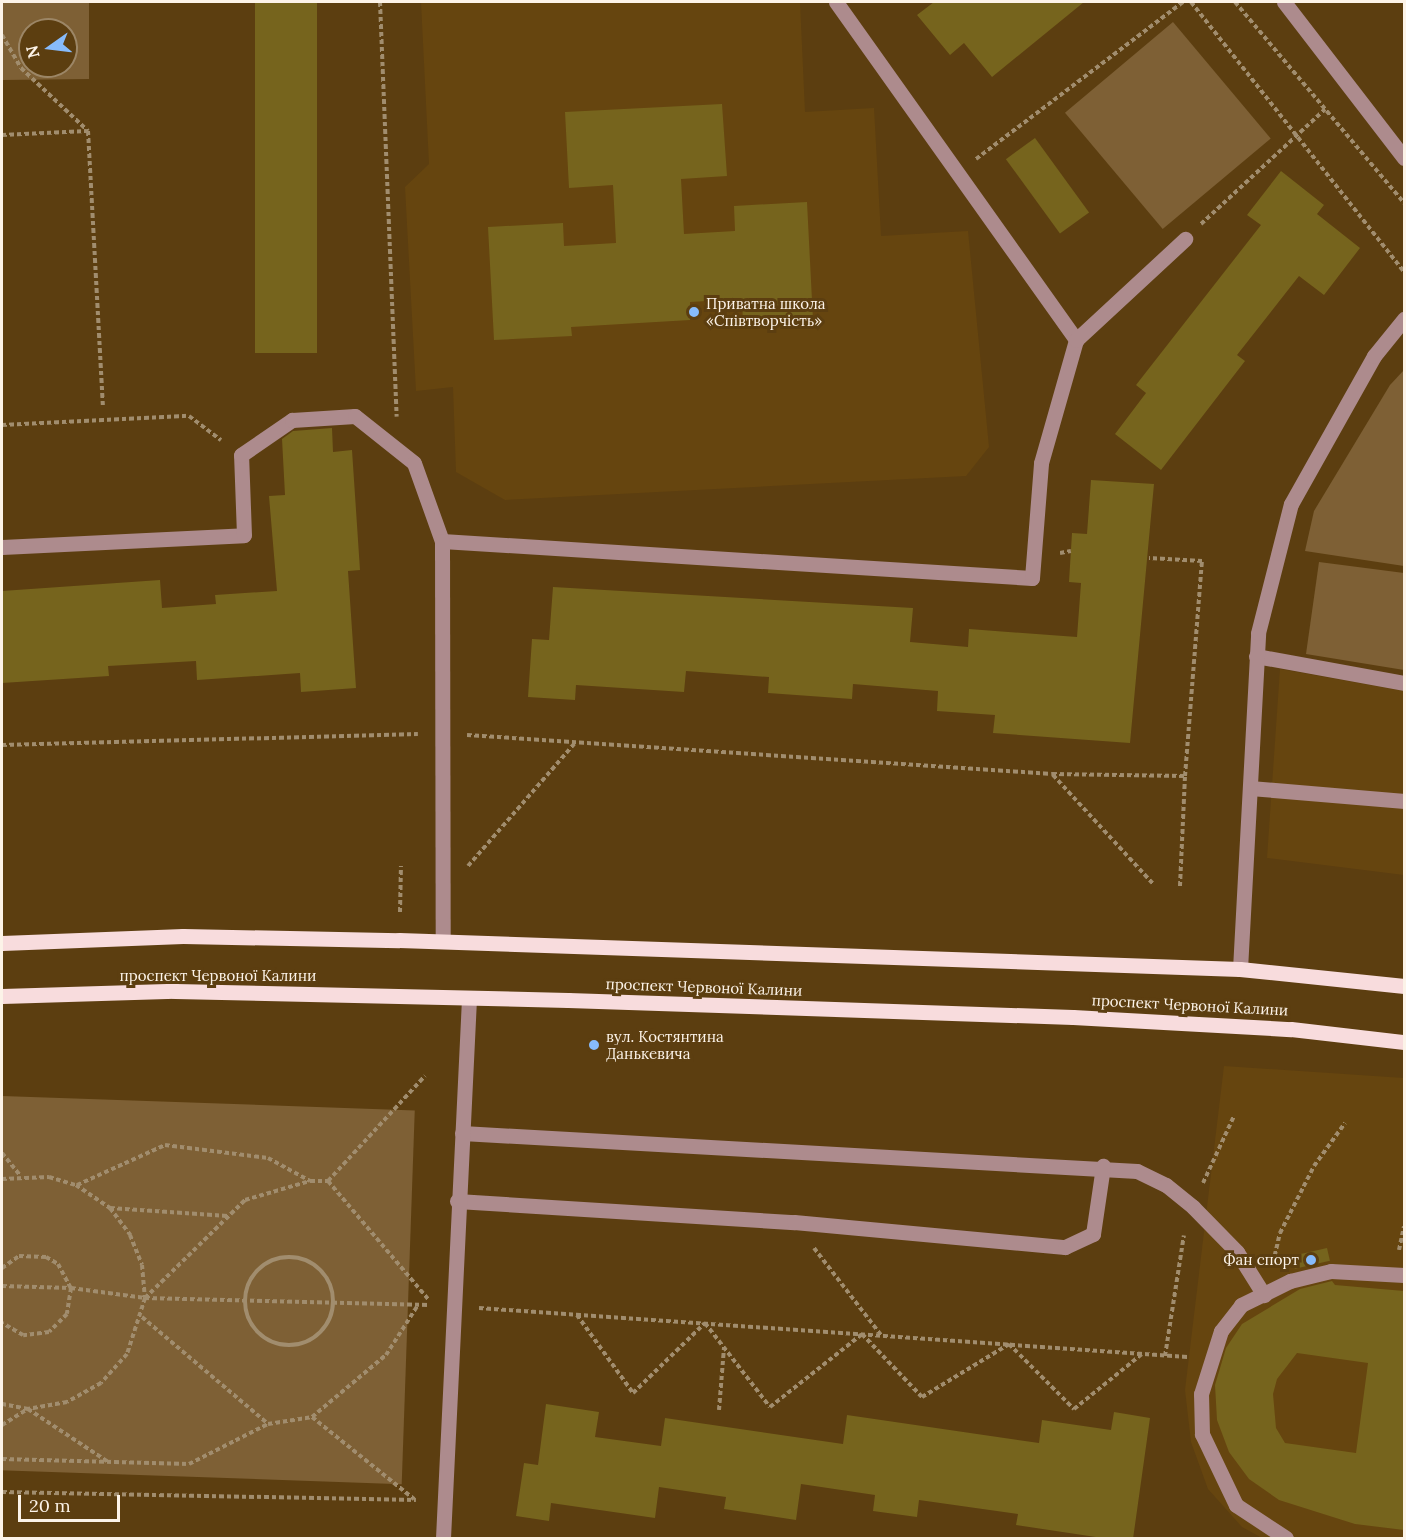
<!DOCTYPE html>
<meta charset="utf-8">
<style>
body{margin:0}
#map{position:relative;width:1406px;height:1540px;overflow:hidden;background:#5c3e10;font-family:Lora,serif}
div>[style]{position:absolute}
.built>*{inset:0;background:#66450f}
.green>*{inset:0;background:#7e6035;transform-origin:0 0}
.building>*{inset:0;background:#76641d;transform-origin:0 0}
.path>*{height:4px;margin-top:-2px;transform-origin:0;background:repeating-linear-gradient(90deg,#a18d6e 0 4.5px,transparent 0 7.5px)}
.path>.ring{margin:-2px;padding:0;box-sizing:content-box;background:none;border:4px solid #a18d6e;border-radius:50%}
.minor>*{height:15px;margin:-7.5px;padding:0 7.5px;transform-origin:7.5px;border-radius:7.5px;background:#ad8b8d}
.major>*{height:15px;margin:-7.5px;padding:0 7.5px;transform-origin:7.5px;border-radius:7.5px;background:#f8dcdd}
.dots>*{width:16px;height:16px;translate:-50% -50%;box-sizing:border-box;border:3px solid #5c3e10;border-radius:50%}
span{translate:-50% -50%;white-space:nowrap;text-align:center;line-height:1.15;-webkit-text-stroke:6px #5c3e10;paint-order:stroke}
.poi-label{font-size:15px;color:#fcf3e8}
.left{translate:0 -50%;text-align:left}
.right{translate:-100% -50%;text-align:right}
.street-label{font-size:15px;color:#fcf3e8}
.frame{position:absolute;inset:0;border:3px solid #fcf3e8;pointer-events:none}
.north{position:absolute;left:18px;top:18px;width:60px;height:60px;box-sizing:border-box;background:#5c3e10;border:2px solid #9c8666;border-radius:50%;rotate:256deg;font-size:16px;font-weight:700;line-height:24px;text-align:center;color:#fcf3e8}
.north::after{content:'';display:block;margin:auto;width:21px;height:27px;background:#87bbfb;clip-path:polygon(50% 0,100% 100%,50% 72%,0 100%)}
.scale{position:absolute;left:18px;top:1495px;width:102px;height:27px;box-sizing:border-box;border:3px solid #fcf3e8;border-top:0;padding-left:8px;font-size:18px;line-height:21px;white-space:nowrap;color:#fcf3e8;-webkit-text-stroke:4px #5c3e10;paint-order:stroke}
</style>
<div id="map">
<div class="built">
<i style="clip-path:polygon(421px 2px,800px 2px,805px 112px,874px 108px,881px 236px,968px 231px,989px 447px,966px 476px,505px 500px,456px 472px,453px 387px,416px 391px,405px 187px,429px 164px)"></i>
<i style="clip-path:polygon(1280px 669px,1404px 691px,1404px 875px,1267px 858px)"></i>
<i style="clip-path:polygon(1224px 1066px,1404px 1078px,1404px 1538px,1262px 1538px,1242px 1527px,1208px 1489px,1191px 1442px,1185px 1390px)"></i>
</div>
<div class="green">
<i style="clip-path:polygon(evenodd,2px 2px,89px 2px,89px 79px,2px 80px,2px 2px,30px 30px,66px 30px,66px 66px,30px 66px,30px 30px)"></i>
<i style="left:1173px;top:22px;width:152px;height:141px;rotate:50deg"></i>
<i style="clip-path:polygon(1404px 370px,1404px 566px,1305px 551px,1314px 511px,1390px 385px)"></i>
<i style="clip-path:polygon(1319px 562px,1404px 573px,1404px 670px,1306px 654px)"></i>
<i style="left:2px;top:1096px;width:413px;height:374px;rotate:2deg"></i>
</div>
<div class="building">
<i style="left:255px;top:2px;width:62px;height:351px"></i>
<i style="clip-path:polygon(934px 2px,1084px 2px,992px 77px,964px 43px,950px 55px,917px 15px)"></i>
<i style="clip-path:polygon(722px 104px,727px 176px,681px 179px,684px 234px,735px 231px,734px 206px,807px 202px,813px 320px,743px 324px,742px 299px,690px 302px,690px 320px,571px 327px,572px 336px,494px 340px,488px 227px,563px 223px,564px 246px,616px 243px,613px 185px,569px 188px,565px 112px)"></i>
<i style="left:1035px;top:138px;width:92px;height:36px;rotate:54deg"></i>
<i style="clip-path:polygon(1281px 171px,1324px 205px,1317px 214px,1360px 248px,1324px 295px,1299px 276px,1237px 355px,1245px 361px,1161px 470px,1115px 434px,1146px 393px,1136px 385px,1261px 225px,1247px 215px)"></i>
<i style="clip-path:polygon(332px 428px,333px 452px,352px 450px,360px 570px,348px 571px,356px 688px,301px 692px,300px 673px,197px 680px,196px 661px,108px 666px,109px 676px,2px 683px,2px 591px,160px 580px,162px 608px,216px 604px,215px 595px,277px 591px,269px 496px,285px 495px,282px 439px,293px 431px)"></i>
<i style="clip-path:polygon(1091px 480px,1154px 484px,1130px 743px,993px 733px,995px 715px,937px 711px,938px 691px,853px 684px,852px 699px,768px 693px,769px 677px,686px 671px,684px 692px,576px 685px,575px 700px,528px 697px,532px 639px,549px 640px,553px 587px,913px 608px,910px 642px,968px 647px,969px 629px,1077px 637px,1081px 583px,1069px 582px,1072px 533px,1087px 534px)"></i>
<i style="left:1327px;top:1248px;width:13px;height:36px;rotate:77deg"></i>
<i style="clip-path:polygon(evenodd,1332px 1281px,1335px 1285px,1404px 1291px,1404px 1530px,1355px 1524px,1279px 1500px,1249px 1479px,1229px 1452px,1217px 1420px,1215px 1385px,1226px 1348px,1242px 1324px,1300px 1289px,1332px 1281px,1297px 1353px,1368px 1363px,1356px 1453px,1285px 1443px,1276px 1428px,1273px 1394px,1277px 1379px,1297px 1353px)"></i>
<i style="clip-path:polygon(546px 1404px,599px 1412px,595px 1437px,661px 1446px,665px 1418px,843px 1444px,847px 1415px,1039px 1443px,1042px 1420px,1111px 1430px,1114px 1412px,1150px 1418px,1133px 1539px,1109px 1539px,1016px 1525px,1018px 1514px,919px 1500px,917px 1517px,873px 1511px,875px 1495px,801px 1484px,796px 1520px,724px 1509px,726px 1497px,659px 1487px,655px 1518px,551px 1503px,549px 1521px,516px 1516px,524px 1463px,538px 1465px)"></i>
</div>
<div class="path">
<i style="left:380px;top:2px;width:415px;rotate:87.7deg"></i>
<i style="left:1191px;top:2px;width:344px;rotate:51.7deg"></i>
<i style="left:1235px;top:2px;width:263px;rotate:49.9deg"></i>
<i style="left:2px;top:35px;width:38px;rotate:60deg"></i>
<i style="left:21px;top:68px;width:92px;rotate:43.2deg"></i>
<i style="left:88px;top:131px;width:275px;rotate:86.9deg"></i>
<i style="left:2px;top:135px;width:85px;rotate:-2.7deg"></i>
<i style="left:976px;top:159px;width:260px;rotate:-37.2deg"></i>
<i style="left:1201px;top:224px;width:169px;rotate:-42.8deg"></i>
<i style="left:2px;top:425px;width:187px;rotate:-2.8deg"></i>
<i style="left:189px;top:416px;width:40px;rotate:37deg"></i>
<i style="left:1060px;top:553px;width:11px;rotate:-10deg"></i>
<i style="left:467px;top:735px;width:586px;rotate:3.81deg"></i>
<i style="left:1052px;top:774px;width:133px;rotate:0.9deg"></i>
<i style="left:1185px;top:776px;width:216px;rotate:-85.5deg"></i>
<i style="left:1202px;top:561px;width:53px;rotate:-176.8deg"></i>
<i style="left:2px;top:745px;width:416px;rotate:-1.5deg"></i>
<i style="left:1053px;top:775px;width:149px;rotate:47.4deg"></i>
<i style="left:468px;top:866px;width:163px;rotate:-49deg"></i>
<i style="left:1180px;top:886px;width:110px;rotate:-87.4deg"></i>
<i style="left:400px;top:912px;width:46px;rotate:-88.8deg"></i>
<i style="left:2px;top:1153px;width:28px;rotate:51deg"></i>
<i style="left:2px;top:1179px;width:47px;rotate:-2.4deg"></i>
<i style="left:49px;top:1177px;width:28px;rotate:17deg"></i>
<i style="left:76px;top:1185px;width:41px;rotate:34.1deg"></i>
<i style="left:110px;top:1208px;width:34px;rotate:53deg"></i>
<i style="left:130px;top:1235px;width:32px;rotate:68deg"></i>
<i style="left:142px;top:1265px;width:33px;rotate:85deg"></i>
<i style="left:145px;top:1298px;width:59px;rotate:107.8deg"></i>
<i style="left:127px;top:1354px;width:39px;rotate:132deg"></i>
<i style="left:101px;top:1383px;width:39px;rotate:151deg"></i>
<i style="left:67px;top:1402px;width:40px;rotate:170deg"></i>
<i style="left:28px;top:1409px;width:26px;rotate:-169deg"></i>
<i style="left:328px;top:1181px;width:156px;rotate:49.7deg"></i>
<i style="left:1203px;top:1183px;width:74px;rotate:-65.2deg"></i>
<i style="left:77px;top:1185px;width:97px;rotate:-24.4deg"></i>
<i style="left:165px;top:1145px;width:104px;rotate:7.2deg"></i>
<i style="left:268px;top:1158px;width:48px;rotate:28.7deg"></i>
<i style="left:310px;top:1181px;width:18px"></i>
<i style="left:328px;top:1181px;width:143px;rotate:-47.3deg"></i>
<i style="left:110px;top:1208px;width:118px;rotate:3.9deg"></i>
<i style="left:814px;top:1248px;width:110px;rotate:52.4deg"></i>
<i style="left:1399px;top:1250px;width:24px;rotate:-78deg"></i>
<i class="ring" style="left:245px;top:1257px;width:84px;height:84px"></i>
<i style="left:1273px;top:1263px;width:31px;rotate:-77deg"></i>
<i style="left:1280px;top:1233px;width:75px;rotate:-63.1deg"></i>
<i style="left:1314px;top:1166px;width:53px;rotate:-54.2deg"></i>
<i style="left:2px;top:1268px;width:21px;rotate:-35deg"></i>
<i style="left:19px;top:1256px;width:27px;rotate:2deg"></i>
<i style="left:46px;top:1257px;width:14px;rotate:30deg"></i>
<i style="left:58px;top:1264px;width:27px;rotate:62deg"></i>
<i style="left:71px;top:1288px;width:26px;rotate:99deg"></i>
<i style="left:67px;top:1314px;width:25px;rotate:135deg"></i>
<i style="left:49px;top:1332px;width:26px;rotate:173deg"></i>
<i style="left:23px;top:1335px;width:24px;rotate:-150deg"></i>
<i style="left:2px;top:1286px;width:69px;rotate:1.7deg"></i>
<i style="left:71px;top:1288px;width:75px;rotate:7.7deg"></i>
<i style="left:145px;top:1298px;width:284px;rotate:1.4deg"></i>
<i style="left:145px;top:1298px;width:140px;rotate:-44.4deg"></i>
<i style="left:245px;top:1200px;width:68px;rotate:-16.3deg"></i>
<i style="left:479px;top:1308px;width:710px;rotate:3.96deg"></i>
<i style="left:577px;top:1315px;width:96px;rotate:54.3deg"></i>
<i style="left:633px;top:1393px;width:100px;rotate:-44.2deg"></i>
<i style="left:705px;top:1323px;width:106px;rotate:52.3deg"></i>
<i style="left:770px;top:1407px;width:117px;rotate:-38.4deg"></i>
<i style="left:862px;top:1334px;width:87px;rotate:46.4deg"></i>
<i style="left:922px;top:1397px;width:102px;rotate:-31.3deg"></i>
<i style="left:1009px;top:1344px;width:92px;rotate:45deg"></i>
<i style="left:1074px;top:1409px;width:87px;rotate:-39deg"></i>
<i style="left:142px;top:1317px;width:165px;rotate:40.3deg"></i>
<i style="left:268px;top:1424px;width:45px;rotate:-9deg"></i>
<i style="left:312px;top:1417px;width:97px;rotate:-40deg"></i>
<i style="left:386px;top:1355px;width:59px;rotate:-57.4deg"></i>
<i style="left:1165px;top:1356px;width:122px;rotate:-81.1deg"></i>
<i style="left:719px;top:1410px;width:62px;rotate:-85.4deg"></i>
<i style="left:312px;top:1417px;width:131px;rotate:38.8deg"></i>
<i style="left:2px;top:1425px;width:31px;rotate:-32deg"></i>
<i style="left:28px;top:1409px;width:95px;rotate:33.4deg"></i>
<i style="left:2px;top:1459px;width:187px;rotate:1.5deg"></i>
<i style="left:189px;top:1464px;width:89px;rotate:-26.9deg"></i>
<i style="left:2px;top:1492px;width:414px;rotate:1.1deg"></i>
</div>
<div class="minor">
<i style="left:836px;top:2px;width:415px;rotate:54.6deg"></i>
<i style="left:1284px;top:2px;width:197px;rotate:52.4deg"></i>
<i style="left:442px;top:541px;width:591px;rotate:3.59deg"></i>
<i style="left:1032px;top:578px;width:115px;rotate:-85.5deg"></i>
<i style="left:1041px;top:463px;width:128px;rotate:-74.1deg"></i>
<i style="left:1076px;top:340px;width:149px;rotate:-42.8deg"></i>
<i style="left:2px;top:547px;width:242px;rotate:-2.8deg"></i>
<i style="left:244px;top:535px;width:80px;rotate:-92.1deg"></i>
<i style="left:241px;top:455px;width:62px;rotate:-34.5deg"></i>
<i style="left:292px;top:420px;width:63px;rotate:-3.6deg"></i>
<i style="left:355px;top:416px;width:75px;rotate:38.5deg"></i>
<i style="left:414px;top:463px;width:83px;rotate:70.3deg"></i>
<i style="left:442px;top:541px;width:400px;rotate:89.9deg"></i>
<i style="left:1256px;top:656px;width:150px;rotate:10.3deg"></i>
<i style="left:1250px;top:788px;width:155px;rotate:4.8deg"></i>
<i style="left:1240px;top:969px;width:336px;rotate:-86.9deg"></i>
<i style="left:1258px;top:633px;width:133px;rotate:-75.7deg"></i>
<i style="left:1291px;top:504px;width:170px;rotate:-60.7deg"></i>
<i style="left:1374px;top:356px;width:48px;rotate:-51deg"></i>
<i style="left:462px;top:1133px;width:676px;rotate:3.22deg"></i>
<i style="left:1137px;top:1171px;width:32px;rotate:26deg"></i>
<i style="left:1166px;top:1185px;width:35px;rotate:39deg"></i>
<i style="left:1193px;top:1207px;width:63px;rotate:45.6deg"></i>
<i style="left:1237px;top:1252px;width:51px;rotate:57.9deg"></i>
<i style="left:457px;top:1201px;width:338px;rotate:3.6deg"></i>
<i style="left:794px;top:1222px;width:272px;rotate:5.3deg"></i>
<i style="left:1065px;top:1247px;width:31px;rotate:-25deg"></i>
<i style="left:1093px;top:1234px;width:69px;rotate:-81.6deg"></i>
<i style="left:443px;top:1538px;width:540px;rotate:-87.24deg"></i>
<i style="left:1286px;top:1538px;width:60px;rotate:-146.6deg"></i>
<i style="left:1236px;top:1505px;width:79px;rotate:-115.6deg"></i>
<i style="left:1202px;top:1434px;width:40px;rotate:-91.4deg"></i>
<i style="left:1201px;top:1394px;width:66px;rotate:-72.4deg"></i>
<i style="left:1221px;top:1331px;width:33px;rotate:-52deg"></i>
<i style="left:1241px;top:1305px;width:55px;rotate:-26.1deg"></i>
<i style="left:1290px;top:1281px;width:42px;rotate:-13.7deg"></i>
<i style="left:1331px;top:1271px;width:73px;rotate:3.1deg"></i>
</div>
<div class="major">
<i style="left:2px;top:943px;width:181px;rotate:-2.2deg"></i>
<i style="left:183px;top:936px;width:216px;rotate:1.1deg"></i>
<i style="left:399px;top:940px;width:841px;rotate:1.97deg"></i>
<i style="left:1240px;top:969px;width:165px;rotate:5.9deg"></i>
<i style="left:2px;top:996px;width:173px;rotate:-1.7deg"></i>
<i style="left:175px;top:991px;width:393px;rotate:1.3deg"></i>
<i style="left:568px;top:1000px;width:505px;rotate:1.93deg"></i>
<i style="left:1073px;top:1017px;width:218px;rotate:3.2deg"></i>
<i style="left:1291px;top:1029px;width:114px;rotate:6.6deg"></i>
</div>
<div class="dots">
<i style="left:694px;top:312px;background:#87bbfb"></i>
<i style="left:594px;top:1045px;background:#87bbfb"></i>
<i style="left:1311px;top:1260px;background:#87bbfb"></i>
</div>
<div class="poi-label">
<span class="left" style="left:706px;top:312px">Приватна школа<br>«Співтворчість»</span>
<span class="left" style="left:606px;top:1045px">вул. Костянтина<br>Данькевича</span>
<span class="right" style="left:1299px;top:1260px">Фан спорт</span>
</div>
<div class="street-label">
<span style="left:218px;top:976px">проспект Червоної Калини</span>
<span style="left:704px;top:987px;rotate:2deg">проспект Червоної Калини</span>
<span style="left:1190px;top:1005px;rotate:3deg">проспект Червоної Калини</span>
</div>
<div class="frame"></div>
<div class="north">N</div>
<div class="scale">20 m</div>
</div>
